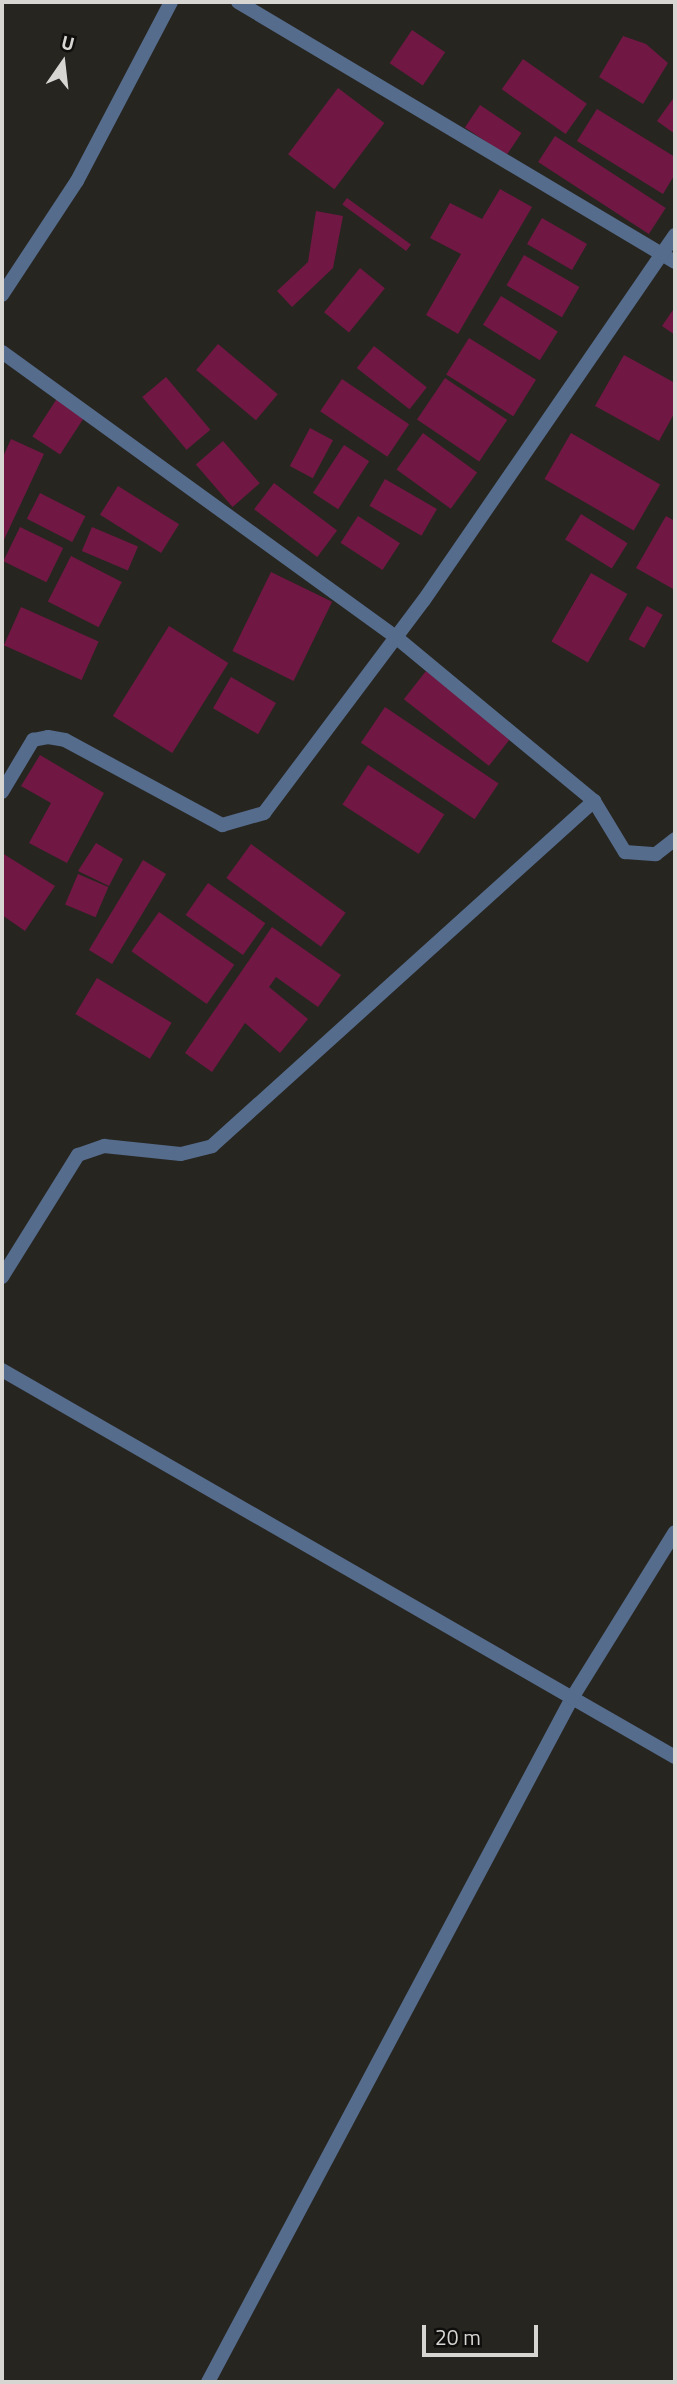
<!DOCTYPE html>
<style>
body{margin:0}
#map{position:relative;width:677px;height:2384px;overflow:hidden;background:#272520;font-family:"Titillium Web",sans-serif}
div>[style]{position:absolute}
.building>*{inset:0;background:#701843;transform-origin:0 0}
.lane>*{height:14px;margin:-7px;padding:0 7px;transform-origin:7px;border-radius:7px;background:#556c8c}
.street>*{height:14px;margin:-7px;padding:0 7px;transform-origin:7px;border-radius:7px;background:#556c8c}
span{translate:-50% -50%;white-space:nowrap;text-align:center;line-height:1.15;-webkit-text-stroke:5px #0f0e0c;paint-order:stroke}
.frame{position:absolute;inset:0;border:4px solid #d7d6d3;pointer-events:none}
.north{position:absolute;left:28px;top:28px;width:70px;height:70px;-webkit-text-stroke:5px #0f0e0c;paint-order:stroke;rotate:14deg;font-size:19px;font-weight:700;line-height:28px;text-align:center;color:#d7d6d3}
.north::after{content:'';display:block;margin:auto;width:24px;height:32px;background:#d7d6d3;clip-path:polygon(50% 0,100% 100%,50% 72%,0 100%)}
.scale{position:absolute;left:422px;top:2325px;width:116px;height:32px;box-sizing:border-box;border:4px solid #d7d6d3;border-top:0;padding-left:9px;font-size:21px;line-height:24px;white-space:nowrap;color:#d7d6d3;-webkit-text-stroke:5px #0f0e0c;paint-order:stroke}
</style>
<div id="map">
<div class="building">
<i style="left:412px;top:30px;width:40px;height:40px;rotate:34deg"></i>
<i style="clip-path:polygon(623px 36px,646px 44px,668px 63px,643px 104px,599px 77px)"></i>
<i style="left:523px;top:59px;width:78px;height:37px;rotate:35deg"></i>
<i style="left:338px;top:88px;width:58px;height:83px;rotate:37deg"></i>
<i style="clip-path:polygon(675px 96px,675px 134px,657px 121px)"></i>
<i style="left:480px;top:105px;width:50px;height:27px;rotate:34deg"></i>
<i style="clip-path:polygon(597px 109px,675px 157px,675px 174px,663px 194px,577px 141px)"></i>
<i style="left:555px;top:136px;width:132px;height:31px;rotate:33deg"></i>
<i style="clip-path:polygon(500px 189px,532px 207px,458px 334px,426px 315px,461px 254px,430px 238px,450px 203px,482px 219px)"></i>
<i style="left:347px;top:198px;width:79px;height:8px;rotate:36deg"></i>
<i style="clip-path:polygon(316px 211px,343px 216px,333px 268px,292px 307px,277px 291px,308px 262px)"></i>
<i style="left:542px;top:218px;width:52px;height:30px;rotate:30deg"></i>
<i style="left:524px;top:255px;width:64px;height:35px;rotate:30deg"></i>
<i style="left:360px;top:268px;width:32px;height:57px;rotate:39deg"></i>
<i style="left:501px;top:296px;width:67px;height:34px;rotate:32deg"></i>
<i style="clip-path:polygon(675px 307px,675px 335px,662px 326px)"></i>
<i style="left:469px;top:338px;width:79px;height:43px;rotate:32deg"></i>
<i style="left:218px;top:344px;width:78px;height:34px;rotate:40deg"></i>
<i style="left:374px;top:346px;width:67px;height:28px;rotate:38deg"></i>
<i style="clip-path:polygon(624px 355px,675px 383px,675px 412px,659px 441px,595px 406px)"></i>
<i style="left:166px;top:377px;width:69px;height:31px;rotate:50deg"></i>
<i style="left:445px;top:378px;width:75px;height:50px;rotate:34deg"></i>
<i style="left:342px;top:379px;width:81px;height:39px;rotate:34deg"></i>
<i style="left:58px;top:397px;width:33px;height:47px;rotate:33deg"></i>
<i style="left:310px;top:428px;width:26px;height:43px;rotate:28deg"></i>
<i style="left:423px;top:433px;width:67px;height:45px;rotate:36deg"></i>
<i style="left:571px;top:433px;width:103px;height:53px;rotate:30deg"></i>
<i style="clip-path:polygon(11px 439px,44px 454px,2px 544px,2px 459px)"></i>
<i style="left:223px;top:441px;width:56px;height:36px;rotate:49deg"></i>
<i style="left:344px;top:445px;width:30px;height:57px;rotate:33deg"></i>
<i style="left:385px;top:479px;width:60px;height:31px;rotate:30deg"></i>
<i style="left:274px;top:483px;width:79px;height:33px;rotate:37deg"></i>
<i style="left:118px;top:486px;width:72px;height:34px;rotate:32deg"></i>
<i style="left:40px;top:493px;width:51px;height:29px;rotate:27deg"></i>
<i style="left:581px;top:514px;width:55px;height:30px;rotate:32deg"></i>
<i style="left:358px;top:516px;width:50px;height:32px;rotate:33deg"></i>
<i style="clip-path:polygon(666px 516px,675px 521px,675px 590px,636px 568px)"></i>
<i style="left:20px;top:527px;width:48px;height:38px;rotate:26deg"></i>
<i style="left:92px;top:527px;width:50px;height:26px;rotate:23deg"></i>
<i style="left:71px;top:556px;width:57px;height:51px;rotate:27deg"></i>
<i style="left:271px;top:572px;width:68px;height:88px;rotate:26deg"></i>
<i style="left:591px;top:573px;width:42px;height:79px;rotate:30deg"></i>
<i style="left:647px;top:606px;width:18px;height:38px;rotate:29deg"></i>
<i style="left:21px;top:607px;width:85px;height:42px;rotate:24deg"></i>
<i style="left:169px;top:626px;width:70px;height:106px;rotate:32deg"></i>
<i style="left:426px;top:671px;width:108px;height:36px;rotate:38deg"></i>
<i style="left:231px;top:677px;width:52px;height:36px;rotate:30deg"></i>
<i style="left:385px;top:707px;width:137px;height:43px;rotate:34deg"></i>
<i style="clip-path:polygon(40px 755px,104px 793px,67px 863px,29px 843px,51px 803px,21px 786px)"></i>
<i style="left:368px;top:765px;width:91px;height:47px;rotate:33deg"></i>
<i style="clip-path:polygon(96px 843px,123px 859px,109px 886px,78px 871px)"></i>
<i style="left:251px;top:844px;width:117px;height:42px;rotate:36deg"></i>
<i style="clip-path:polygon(2px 853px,55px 886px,25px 931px,2px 915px)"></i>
<i style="left:143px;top:860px;width:27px;height:105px;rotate:31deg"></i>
<i style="left:78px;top:874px;width:33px;height:33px;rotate:23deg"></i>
<i style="left:208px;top:883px;width:70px;height:39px;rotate:35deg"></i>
<i style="left:159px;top:912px;width:92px;height:48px;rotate:35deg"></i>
<i style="clip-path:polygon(272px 927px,341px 975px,318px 1007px,276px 977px,269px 987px,308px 1019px,280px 1053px,245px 1023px,212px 1072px,185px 1053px)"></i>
<i style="left:97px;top:978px;width:87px;height:42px;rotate:31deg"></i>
</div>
<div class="lane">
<i style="left:208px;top:2382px;width:775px;rotate:-61.98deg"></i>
</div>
<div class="street">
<i style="left:238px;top:2px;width:508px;rotate:30.75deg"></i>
<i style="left:2px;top:295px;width:136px;rotate:-56.7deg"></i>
<i style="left:77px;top:181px;width:202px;rotate:-62.3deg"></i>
<i style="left:2px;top:352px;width:488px;rotate:35.9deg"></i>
<i style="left:397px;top:638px;width:256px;rotate:39.6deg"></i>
<i style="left:594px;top:801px;width:60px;rotate:58.7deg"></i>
<i style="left:625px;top:852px;width:31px;rotate:4deg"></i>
<i style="left:656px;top:854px;width:24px;rotate:-38deg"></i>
<i style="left:2px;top:792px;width:61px;rotate:-59.2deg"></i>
<i style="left:33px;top:740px;width:15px;rotate:-11deg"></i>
<i style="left:48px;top:737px;width:17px;rotate:10deg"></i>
<i style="left:65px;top:740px;width:179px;rotate:28.4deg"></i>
<i style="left:222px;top:825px;width:44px;rotate:-15.9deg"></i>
<i style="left:264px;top:813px;width:266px;rotate:-53.1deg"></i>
<i style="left:424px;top:600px;width:443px;rotate:-55.5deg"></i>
<i style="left:2px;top:1277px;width:144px;rotate:-58.1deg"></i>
<i style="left:78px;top:1155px;width:28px;rotate:-19deg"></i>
<i style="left:104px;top:1146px;width:77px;rotate:5.9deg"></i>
<i style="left:181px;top:1154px;width:32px;rotate:-14deg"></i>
<i style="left:212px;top:1146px;width:515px;rotate:-42.09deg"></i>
<i style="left:2px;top:1370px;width:776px;rotate:29.9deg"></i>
<i style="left:572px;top:1698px;width:195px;rotate:-58.2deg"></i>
</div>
<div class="frame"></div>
<div class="north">U</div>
<div class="scale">20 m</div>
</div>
